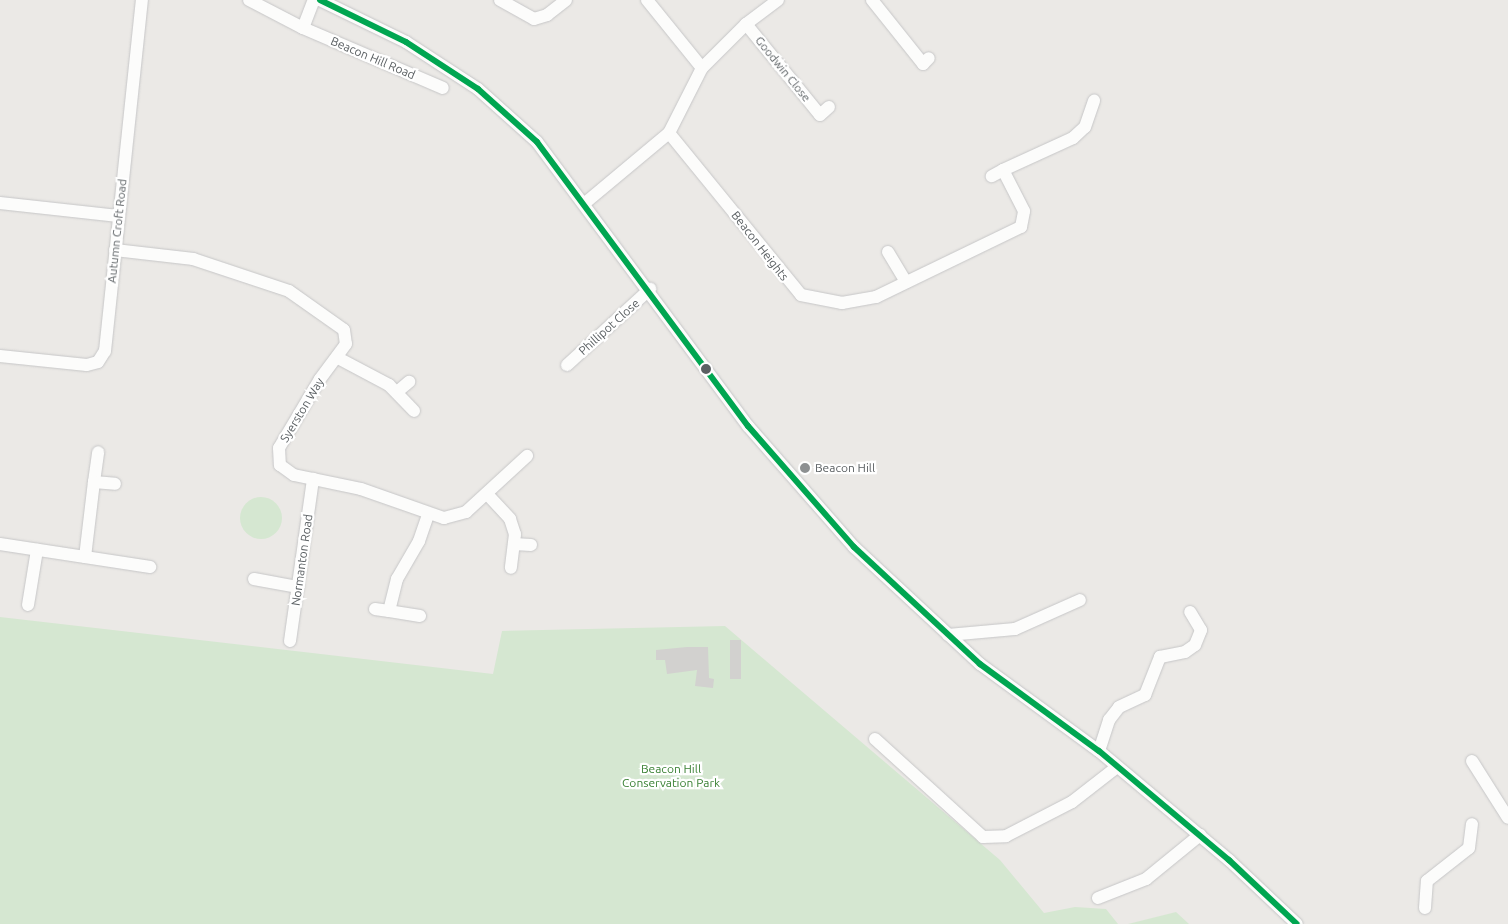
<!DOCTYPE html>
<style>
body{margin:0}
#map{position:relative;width:1508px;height:924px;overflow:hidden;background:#ebe9e6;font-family:Ubuntu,sans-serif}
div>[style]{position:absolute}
.green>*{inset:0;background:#d5e7d1}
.round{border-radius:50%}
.building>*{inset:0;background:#d2d1cf;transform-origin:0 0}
.roads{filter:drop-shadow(0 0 1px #c6c6c7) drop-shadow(0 0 1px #c6c6c7)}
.minor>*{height:12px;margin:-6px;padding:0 6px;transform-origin:6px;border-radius:6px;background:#fcfcfb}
.bus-1>*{height:6px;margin:-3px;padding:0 3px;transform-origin:3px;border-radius:3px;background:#00a651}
.dots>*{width:14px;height:14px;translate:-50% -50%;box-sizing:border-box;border:2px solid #fff;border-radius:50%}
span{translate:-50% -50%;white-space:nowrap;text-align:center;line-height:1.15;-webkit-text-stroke:4.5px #fff;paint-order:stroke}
.street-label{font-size:12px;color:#5b6063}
.poi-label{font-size:12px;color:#5b6063}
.left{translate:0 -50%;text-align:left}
.park-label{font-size:12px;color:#3a8134}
</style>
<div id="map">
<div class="green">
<i class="round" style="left:240px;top:497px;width:42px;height:42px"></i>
<i style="clip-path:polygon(0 617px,493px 674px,502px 631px,725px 626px,1000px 860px,1044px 913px,1075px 907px,1106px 909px,1118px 924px,0 924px)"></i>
<i style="clip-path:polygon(1176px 912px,1189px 924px,1128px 924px)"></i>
</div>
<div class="building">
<i style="left:730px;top:640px;width:11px;height:39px"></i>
<i style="clip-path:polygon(687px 647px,708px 647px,709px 678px,714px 679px,713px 688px,695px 686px,697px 670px,667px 674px,665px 660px,656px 660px,656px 650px)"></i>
</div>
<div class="roads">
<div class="minor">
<i style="left:249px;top:0;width:61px;rotate:27.4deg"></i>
<i style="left:303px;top:28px;width:152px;rotate:23.2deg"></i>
<i style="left:320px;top:0;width:96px;rotate:26deg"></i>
<i style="left:406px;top:42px;width:86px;rotate:33.1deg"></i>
<i style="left:478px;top:89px;width:79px;rotate:41.9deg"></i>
<i style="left:537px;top:142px;width:354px;rotate:53.4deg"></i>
<i style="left:748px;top:426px;width:161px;rotate:48.8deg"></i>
<i style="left:854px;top:547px;width:172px;rotate:42.9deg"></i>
<i style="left:980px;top:664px;width:147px;rotate:36.2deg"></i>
<i style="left:1099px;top:751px;width:170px;rotate:40deg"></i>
<i style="left:1229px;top:860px;width:93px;rotate:43.3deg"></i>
<i style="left:500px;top:0;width:39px;rotate:29deg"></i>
<i style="left:534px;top:19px;width:14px;rotate:-17deg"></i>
<i style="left:547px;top:15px;width:24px;rotate:-38deg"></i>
<i style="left:647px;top:0;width:87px;rotate:51deg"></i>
<i style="left:872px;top:0;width:82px;rotate:51.4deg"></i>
<i style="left:923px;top:64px;width:8px;rotate:-45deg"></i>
<i style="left:746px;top:24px;width:117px;rotate:50.9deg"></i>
<i style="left:820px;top:115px;width:12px;rotate:-42deg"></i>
<i style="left:303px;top:28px;width:30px;rotate:-69deg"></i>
<i style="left:669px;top:133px;width:209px;rotate:50.8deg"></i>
<i style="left:801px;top:295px;width:42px;rotate:11deg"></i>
<i style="left:842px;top:303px;width:35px;rotate:-10deg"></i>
<i style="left:876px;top:297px;width:161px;rotate:-25.8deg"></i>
<i style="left:1021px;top:227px;width:16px;rotate:-79deg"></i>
<i style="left:1024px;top:211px;width:46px;rotate:-117.1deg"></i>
<i style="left:1003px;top:170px;width:13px;rotate:151deg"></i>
<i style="left:1003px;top:170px;width:77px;rotate:-24.6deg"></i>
<i style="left:1073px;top:138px;width:16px;rotate:-43deg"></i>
<i style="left:1085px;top:127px;width:28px;rotate:-71deg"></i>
<i style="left:0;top:203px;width:119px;rotate:6.3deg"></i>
<i style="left:585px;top:203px;width:109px;rotate:-39.8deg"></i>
<i style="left:669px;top:133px;width:73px;rotate:-63.1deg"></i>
<i style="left:702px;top:68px;width:62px;rotate:-45deg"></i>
<i style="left:746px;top:24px;width:40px;rotate:-37deg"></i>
<i style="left:115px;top:250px;width:79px;rotate:6.6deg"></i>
<i style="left:193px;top:259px;width:101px;rotate:18.4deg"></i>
<i style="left:289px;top:291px;width:67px;rotate:35.3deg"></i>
<i style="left:344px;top:330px;width:14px;rotate:82deg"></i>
<i style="left:346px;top:344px;width:44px;rotate:126.6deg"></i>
<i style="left:320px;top:379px;width:80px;rotate:120.7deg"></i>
<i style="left:279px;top:448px;width:17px;rotate:87deg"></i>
<i style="left:280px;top:465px;width:17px;rotate:36deg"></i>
<i style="left:294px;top:475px;width:68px;rotate:11.8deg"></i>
<i style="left:361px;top:489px;width:88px;rotate:19.3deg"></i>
<i style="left:444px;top:518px;width:23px;rotate:-15deg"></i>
<i style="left:466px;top:512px;width:83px;rotate:-42.6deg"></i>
<i style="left:888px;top:252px;width:35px;rotate:59deg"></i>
<i style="left:0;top:356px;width:87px;rotate:5.9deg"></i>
<i style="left:87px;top:365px;width:11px;rotate:-15deg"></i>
<i style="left:98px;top:362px;width:13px;rotate:-58deg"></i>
<i style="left:105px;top:351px;width:353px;rotate:-84deg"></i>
<i style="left:338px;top:358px;width:58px;rotate:27.9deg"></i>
<i style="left:389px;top:385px;width:36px;rotate:46deg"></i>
<i style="left:567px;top:365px;width:113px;rotate:-42.5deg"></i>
<i style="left:397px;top:392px;width:16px;rotate:-40deg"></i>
<i style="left:94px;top:482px;width:30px;rotate:-82deg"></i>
<i style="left:487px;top:494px;width:34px;rotate:47deg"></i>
<i style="left:510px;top:519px;width:16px;rotate:72deg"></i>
<i style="left:515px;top:534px;width:34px;rotate:97deg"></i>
<i style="left:0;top:544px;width:152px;rotate:8.7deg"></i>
<i style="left:514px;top:544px;width:17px;rotate:3deg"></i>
<i style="left:85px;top:557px;width:76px;rotate:-83.2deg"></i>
<i style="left:94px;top:482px;width:21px;rotate:5deg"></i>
<i style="left:254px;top:579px;width:45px;rotate:10.3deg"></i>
<i style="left:28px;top:605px;width:56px;rotate:-80.7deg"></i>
<i style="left:375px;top:609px;width:14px;rotate:8deg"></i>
<i style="left:420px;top:616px;width:31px;rotate:-171deg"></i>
<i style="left:389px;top:611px;width:33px;rotate:-76deg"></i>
<i style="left:397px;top:579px;width:44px;rotate:-59.9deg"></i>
<i style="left:419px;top:541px;width:28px;rotate:-71deg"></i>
<i style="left:948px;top:635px;width:67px;rotate:-5.1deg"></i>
<i style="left:1015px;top:629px;width:71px;rotate:-24deg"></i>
<i style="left:290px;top:641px;width:164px;rotate:-81.9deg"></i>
<i style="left:875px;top:739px;width:146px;rotate:42.2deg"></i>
<i style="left:983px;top:837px;width:23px;rotate:-2deg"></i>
<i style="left:1006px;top:836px;width:74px;rotate:-27.3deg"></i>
<i style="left:1072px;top:802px;width:57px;rotate:-37.9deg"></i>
<i style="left:1099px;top:751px;width:33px;rotate:-72deg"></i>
<i style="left:1109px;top:720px;width:16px;rotate:-52deg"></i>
<i style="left:1119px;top:707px;width:29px;rotate:-25deg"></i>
<i style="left:1145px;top:695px;width:41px;rotate:-68.5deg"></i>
<i style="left:1160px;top:657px;width:25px;rotate:-11deg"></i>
<i style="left:1185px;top:652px;width:12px;rotate:-35deg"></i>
<i style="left:1195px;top:645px;width:16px;rotate:-68deg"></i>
<i style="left:1201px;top:630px;width:21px;rotate:-121deg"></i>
<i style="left:1472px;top:761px;width:67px;rotate:57.7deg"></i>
<i style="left:1098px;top:898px;width:52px;rotate:-21.6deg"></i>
<i style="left:1146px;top:879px;width:70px;rotate:-39.2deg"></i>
<i style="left:1425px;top:908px;width:27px;rotate:-86deg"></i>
<i style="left:1427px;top:881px;width:53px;rotate:-38.2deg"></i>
<i style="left:1469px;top:848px;width:24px;rotate:-83deg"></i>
</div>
</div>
<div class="bus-1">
<i style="left:320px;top:0;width:96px;rotate:26deg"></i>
<i style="left:406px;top:42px;width:86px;rotate:33.1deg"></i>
<i style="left:478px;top:89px;width:79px;rotate:41.9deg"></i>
<i style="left:537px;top:142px;width:354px;rotate:53.4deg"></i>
<i style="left:748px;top:426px;width:161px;rotate:48.8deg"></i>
<i style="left:854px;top:547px;width:172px;rotate:42.9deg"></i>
<i style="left:980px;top:664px;width:147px;rotate:36.2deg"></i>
<i style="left:1099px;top:751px;width:170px;rotate:40deg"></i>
<i style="left:1229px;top:860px;width:93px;rotate:43.3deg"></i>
</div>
<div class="dots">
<i style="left:706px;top:369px;background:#5b6063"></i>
<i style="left:805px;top:468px;background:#8d9091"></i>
</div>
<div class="street-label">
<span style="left:373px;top:58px;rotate:23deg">Beacon Hill Road</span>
<span style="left:783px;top:69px;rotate:51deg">Goodwin Close</span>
<span style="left:117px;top:231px;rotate:-84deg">Autumn Croft Road</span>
<span style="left:760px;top:246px;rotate:52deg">Beacon Heights</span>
<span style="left:609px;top:327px;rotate:-42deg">Phillipot Close</span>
<span style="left:302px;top:410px;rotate:-59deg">Syerston Way</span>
<span style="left:302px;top:560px;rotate:-82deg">Normanton Road</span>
</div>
<div class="poi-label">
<span class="left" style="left:815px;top:468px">Beacon Hill</span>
</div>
<div class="park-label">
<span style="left:671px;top:776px">Beacon Hill<br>Conservation Park</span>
</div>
</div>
